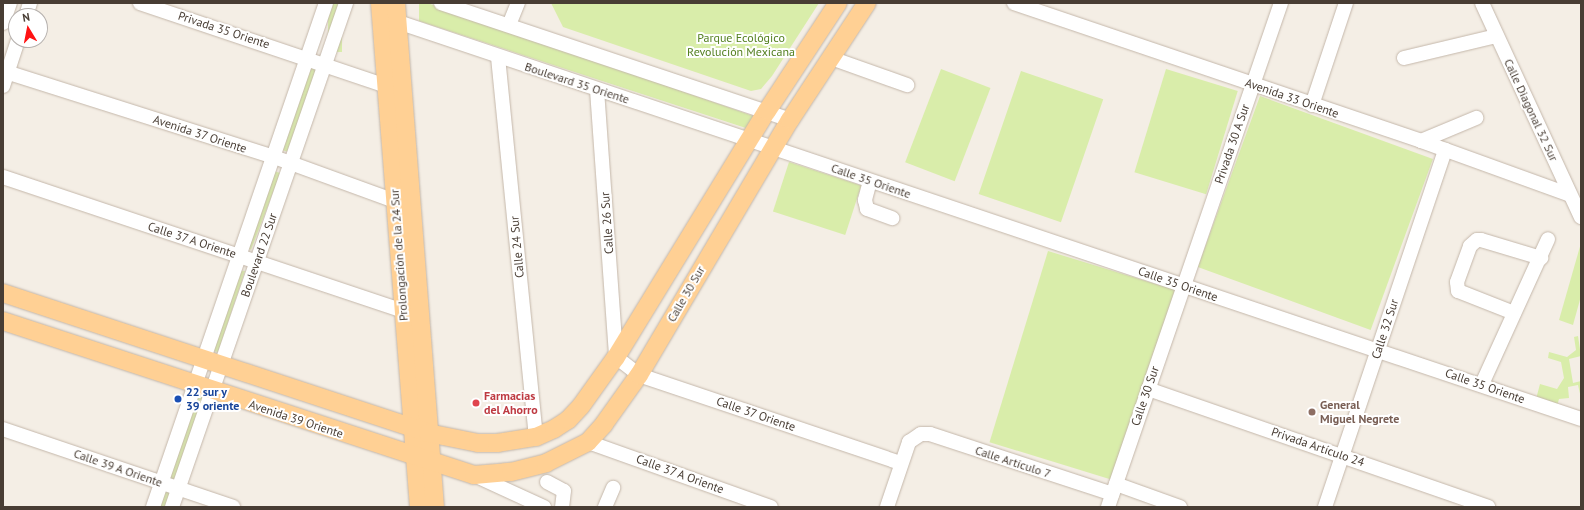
<!DOCTYPE html>
<meta charset="utf-8">
<style>
body{margin:0}
#map{position:relative;width:1584px;height:510px;overflow:hidden;background:#f4eee5;font-family:"PT Sans",sans-serif}
div>[style]{position:absolute}
.green>*{inset:0;background:#d9edaa;transform-origin:0 0}
.roads{filter:drop-shadow(0 0 1px #c4b7aa) drop-shadow(0 0 1px #c4b7aa)}
.minor>*{height:14px;margin:-7px;padding:0 7px;transform-origin:7px;border-radius:7px;background:#fff}
.major>*{height:18px;margin:-9px;padding:0 9px;transform-origin:9px;border-radius:9px;background:#ffd094}
.dots>*{width:11px;height:11px;translate:-50% -50%;box-sizing:border-box;border:2px solid #fff;border-radius:50%}
span{translate:-50% -50%;white-space:nowrap;text-align:center;line-height:1.15;-webkit-text-stroke:4px #fff;paint-order:stroke}
.street-label{font-size:12px;color:#483d34}
.park-label{font-size:12px;color:#548021}
.transit-label{font-size:12px;color:#164399;font-weight:700}
.left{translate:0 -50%;text-align:left}
.health-label{font-size:12px;color:#be3a42;font-weight:700}
.education-label{font-size:12px;color:#785e54;font-weight:700}
.frame{position:absolute;inset:0;border:4px solid #483d34;pointer-events:none}
.north{position:absolute;left:8px;top:8px;width:40px;height:40px;box-sizing:border-box;background:#fff;border:1px solid #b6b1ae;border-radius:50%;rotate:350deg;font-size:11px;font-weight:700;line-height:16px;text-align:center;color:#483d34}
.north::after{content:'';display:block;margin:auto;width:14px;height:18px;background:#ff1213;clip-path:polygon(50% 0,100% 100%,50% 72%,0 100%)}
</style>
<div id="map">
<div class="green">
<i style="left:328px;top:3px;width:14px;height:49px"></i>
<i style="clip-path:polygon(419px 3px,427px 3px,468px 16px,756px 117px,752px 130px,419px 21px)"></i>
<i style="clip-path:polygon(551px 3px,819px 3px,772px 76px,761px 89px,751px 91px,563px 27px)"></i>
<i style="left:308px;top:65px;width:14px;height:89px;rotate:17deg"></i>
<i style="left:941px;top:69px;width:53px;height:100px;rotate:21deg"></i>
<i style="left:1166px;top:69px;width:75px;height:108px;rotate:17deg"></i>
<i style="left:1021px;top:71px;width:87px;height:130px;rotate:19deg"></i>
<i style="left:1260px;top:96px;width:184px;height:182px;rotate:20deg"></i>
<i style="left:789px;top:162px;width:76px;height:52px;rotate:18deg"></i>
<i style="left:272px;top:170px;width:9px;height:82px;rotate:21deg"></i>
<i style="clip-path:polygon(1581px 243px,1581px 296px,1573px 325px,1559px 320px)"></i>
<i style="left:1048px;top:251px;width:133px;height:200px;rotate:17deg"></i>
<i style="clip-path:polygon(238px 270px,245px 271px,218px 352px,210px 350px)"></i>
<i style="clip-path:polygon(1578px 336px,1581px 356px,1569px 359px,1573px 383px,1581px 381px,1581px 398px,1578px 385px,1568px 387px,1569px 398px,1559px 399px,1557px 406px,1536px 399px,1540px 384px,1557px 389px,1564px 378px,1561px 362px,1548px 358px,1549px 352px,1567px 357px,1576px 350px,1574px 337px)"></i>
<i style="clip-path:polygon(197px 394px,204px 395px,168px 507px,159px 507px)"></i>
</div>
<div class="roads">
<div class="minor">
<i style="left:140px;top:3px;width:269px;rotate:18.6deg"></i>
<i style="left:441px;top:3px;width:368px;rotate:18.5deg"></i>
<i style="left:1014px;top:3px;width:430px;rotate:18.7deg"></i>
<i style="left:1421px;top:141px;width:158px;rotate:19.9deg"></i>
<i style="left:1482px;top:3px;width:236px;rotate:65.2deg"></i>
<i style="left:26px;top:16px;width:14px;rotate:-73deg"></i>
<i style="left:389px;top:19px;width:1257px;rotate:18.55deg"></i>
<i style="left:3px;top:23px;width:21px;rotate:-71deg"></i>
<i style="left:509px;top:25px;width:24px;rotate:-68deg"></i>
<i style="left:498px;top:57px;width:382px;rotate:84.3deg"></i>
<i style="left:831px;top:58px;width:81px;rotate:19.6deg"></i>
<i style="left:1404px;top:58px;width:95px;rotate:-13.4deg"></i>
<i style="left:3px;top:71px;width:284px;rotate:17.6deg"></i>
<i style="left:274px;top:157px;width:129px;rotate:20deg"></i>
<i style="left:3px;top:86px;width:48px;rotate:-71.9deg"></i>
<i style="left:597px;top:90px;width:268px;rotate:85.9deg"></i>
<i style="left:616px;top:357px;width:29px;rotate:38deg"></i>
<i style="left:639px;top:375px;width:276px;rotate:18.6deg"></i>
<i style="left:1312px;top:105px;width:108px;rotate:-71.6deg"></i>
<i style="left:1421px;top:141px;width:60px;rotate:-22.7deg"></i>
<i style="left:3px;top:177px;width:422px;rotate:18.5deg"></i>
<i style="left:870px;top:181px;width:20px;rotate:105deg"></i>
<i style="left:865px;top:200px;width:9px;rotate:77deg"></i>
<i style="left:867px;top:209px;width:27px;rotate:20deg"></i>
<i style="left:1514px;top:313px;width:60px;rotate:-158.6deg"></i>
<i style="left:1458px;top:291px;width:9px;rotate:-96deg"></i>
<i style="left:1457px;top:282px;width:38px;rotate:-70deg"></i>
<i style="left:1470px;top:246px;width:9px;rotate:-41deg"></i>
<i style="left:1477px;top:240px;width:4px"></i>
<i style="left:1481px;top:240px;width:63px;rotate:16.7deg"></i>
<i style="left:1482px;top:384px;width:159px;rotate:-65.5deg"></i>
<i style="left:1148px;top:389px;width:360px;rotate:19.1deg"></i>
<i style="left:3px;top:429px;width:243px;rotate:18.7deg"></i>
<i style="left:588px;top:442px;width:194px;rotate:19.6deg"></i>
<i style="left:474px;top:475px;width:77px;rotate:24.6deg"></i>
<i style="left:547px;top:482px;width:19px;rotate:28deg"></i>
<i style="left:564px;top:491px;width:16px;rotate:97deg"></i>
<i style="left:1116px;top:484px;width:68px;rotate:19.8deg"></i>
<i style="left:153px;top:507px;width:533px;rotate:-71.06deg"></i>
<i style="left:172px;top:507px;width:533px;rotate:-70.95deg"></i>
<i style="left:605px;top:507px;width:21px;rotate:-67deg"></i>
<i style="left:887px;top:507px;width:69px;rotate:-71.3deg"></i>
<i style="left:909px;top:442px;width:14px;rotate:-34deg"></i>
<i style="left:921px;top:434px;width:9px"></i>
<i style="left:930px;top:434px;width:192px;rotate:18.2deg"></i>
<i style="left:1108px;top:507px;width:533px;rotate:-71.06deg"></i>
<i style="left:1325px;top:507px;width:377px;rotate:-71.4deg"></i>
</div>
<div class="major">
<i style="left:380px;top:3px;width:506px;rotate:85.58deg"></i>
<i style="left:396px;top:3px;width:506px;rotate:85.58deg"></i>
<i style="left:3px;top:293px;width:447px;rotate:18.2deg"></i>
<i style="left:428px;top:433px;width:51px;rotate:11.3deg"></i>
<i style="left:478px;top:443px;width:19px"></i>
<i style="left:497px;top:443px;width:39px;rotate:-9deg"></i>
<i style="left:536px;top:437px;width:20px;rotate:-24deg"></i>
<i style="left:554px;top:429px;width:17px;rotate:-33deg"></i>
<i style="left:568px;top:420px;width:19px;rotate:-47deg"></i>
<i style="left:581px;top:406px;width:60px;rotate:-54.5deg"></i>
<i style="left:616px;top:357px;width:289px;rotate:-58.5deg"></i>
<i style="left:767px;top:111px;width:129px;rotate:-56.7deg"></i>
<i style="left:3px;top:321px;width:496px;rotate:18.1deg"></i>
<i style="left:474px;top:475px;width:37px;rotate:-5deg"></i>
<i style="left:511px;top:472px;width:36px;rotate:-14deg"></i>
<i style="left:546px;top:463px;width:47px;rotate:-26.6deg"></i>
<i style="left:588px;top:442px;width:24px;rotate:-48deg"></i>
<i style="left:604px;top:424px;width:60px;rotate:-54.5deg"></i>
<i style="left:639px;top:375px;width:296px;rotate:-59.4deg"></i>
<i style="left:790px;top:120px;width:140px;rotate:-56.7deg"></i>
</div>
</div>
<div class="dots">
<i style="left:178px;top:399px;background:#1a4fb4"></i>
<i style="left:476px;top:403px;background:#e0444e"></i>
<i style="left:1312px;top:412px;background:#8d6e63"></i>
</div>
<div class="street-label">
<span style="left:224px;top:30px;rotate:18deg">Privada 35 Oriente</span>
<span style="left:577px;top:83px;rotate:18deg">Boulevard 35 Oriente</span>
<span style="left:1292px;top:98px;rotate:19deg">Avenida 33 Oriente</span>
<span style="left:1531px;top:110px;rotate:65deg">Calle Diagonal 32 Sur</span>
<span style="left:200px;top:134px;rotate:18deg">Avenida 37 Oriente</span>
<span style="left:1232px;top:144px;rotate:-71deg">Privada 30 A Sur</span>
<span style="left:871px;top:181px;rotate:19deg">Calle 35 Oriente</span>
<span style="left:607px;top:223px;rotate:-94deg">Calle 26 Sur</span>
<span style="left:192px;top:240px;rotate:18deg">Calle 37 A Oriente</span>
<span style="left:517px;top:247px;rotate:-95deg">Calle 24 Sur</span>
<span style="left:259px;top:255px;rotate:-71deg">Boulevard 22 Sur</span>
<span style="left:399px;top:255px;rotate:-94deg">Prolongación de la 24 Sur</span>
<span style="left:1178px;top:284px;rotate:19deg">Calle 35 Oriente</span>
<span style="left:686px;top:294px;rotate:-60deg">Calle 30 Sur</span>
<span style="left:1385px;top:329px;rotate:-72deg">Calle 32 Sur</span>
<span style="left:1485px;top:386px;rotate:19deg">Calle 35 Oriente</span>
<span style="left:1145px;top:396px;rotate:-71deg">Calle 30 Sur</span>
<span style="left:756px;top:414px;rotate:19deg">Calle 37 Oriente</span>
<span style="left:296px;top:419px;rotate:18deg">Avenida 39 Oriente</span>
<span style="left:1318px;top:447px;rotate:19deg">Privada Artículo 24</span>
<span style="left:1013px;top:462px;rotate:18deg">Calle Artículo 7</span>
<span style="left:118px;top:468px;rotate:19deg">Calle 39 A Oriente</span>
<span style="left:680px;top:474px;rotate:20deg">Calle 37 A Oriente</span>
</div>
<div class="park-label">
<span style="left:741px;top:45px">Parque Ecológico<br>Revolución Mexicana</span>
</div>
<div class="transit-label">
<span class="left" style="left:186px;top:399px">22 sur y<br>39 oriente</span>
</div>
<div class="health-label">
<span class="left" style="left:484px;top:403px">Farmacias<br>del Ahorro</span>
</div>
<div class="education-label">
<span class="left" style="left:1320px;top:412px">General<br>Miguel Negrete</span>
</div>
<div class="frame"></div>
<div class="north">N</div>
</div>
